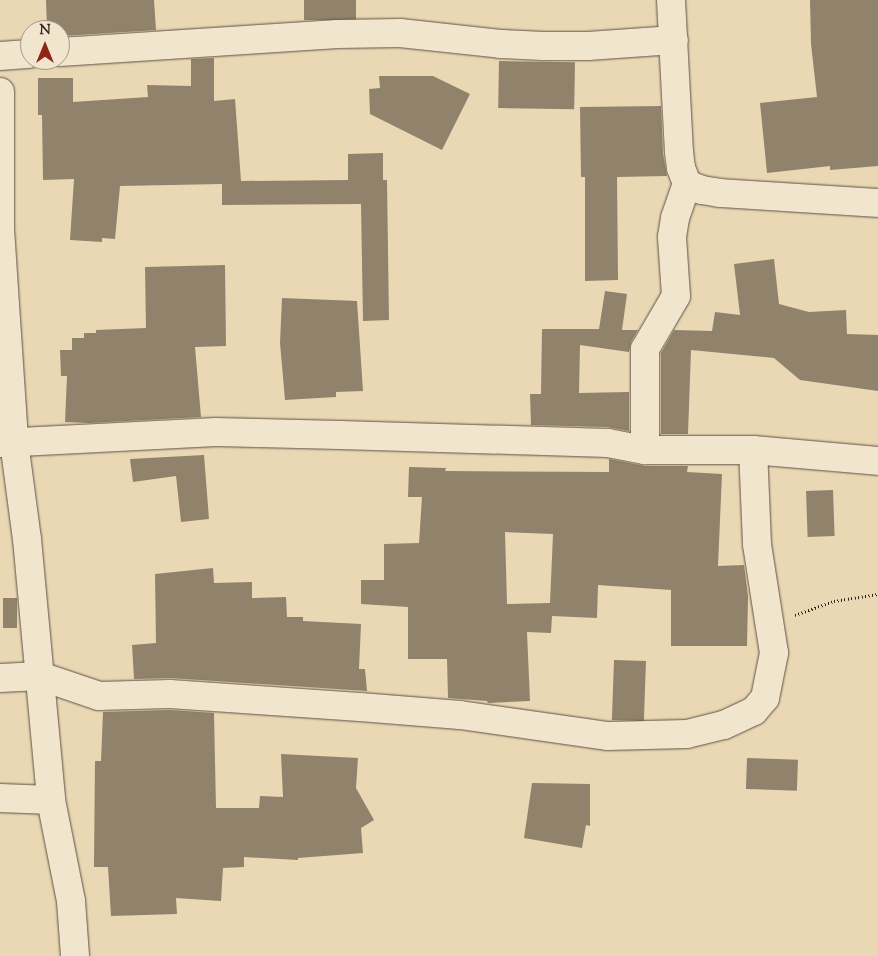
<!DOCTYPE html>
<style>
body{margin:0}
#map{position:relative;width:878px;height:956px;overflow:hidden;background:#ead7b4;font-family:"Sorts Mill Goudy",serif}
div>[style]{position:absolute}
.building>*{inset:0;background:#91826c;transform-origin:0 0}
.path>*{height:3px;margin-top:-1.5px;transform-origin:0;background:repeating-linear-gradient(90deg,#30251d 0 1px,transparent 0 3.5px)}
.roads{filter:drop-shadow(0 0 1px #5e5243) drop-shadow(0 0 1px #5e5243)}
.minor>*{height:28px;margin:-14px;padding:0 14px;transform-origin:14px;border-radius:14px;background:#f1e5ce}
span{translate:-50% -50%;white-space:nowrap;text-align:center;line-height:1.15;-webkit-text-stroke:4.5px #f1e5ce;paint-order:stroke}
.north{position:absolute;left:20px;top:20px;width:50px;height:50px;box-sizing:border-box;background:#f1e5ce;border:1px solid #a49887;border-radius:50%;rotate:0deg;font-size:14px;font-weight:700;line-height:20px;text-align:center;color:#30251d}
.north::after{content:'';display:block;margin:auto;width:18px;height:22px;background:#8f2418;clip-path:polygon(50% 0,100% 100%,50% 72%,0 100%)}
</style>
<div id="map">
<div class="building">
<i style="clip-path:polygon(46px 0,154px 0,156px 30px,60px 36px,60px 30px,47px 30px)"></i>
<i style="left:304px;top:0;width:52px;height:20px"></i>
<i style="clip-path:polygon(810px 0,878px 0,878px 166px,830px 170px,830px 166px,767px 173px,760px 103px,817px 97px,811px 44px)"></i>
<i style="clip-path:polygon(214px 58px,214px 101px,235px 99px,241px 181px,348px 180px,348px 154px,383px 153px,383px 180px,387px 180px,389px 320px,363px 321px,361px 204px,222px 205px,222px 184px,120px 186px,115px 239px,102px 238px,102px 242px,70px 240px,74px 179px,43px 180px,42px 115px,38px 115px,38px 78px,73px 78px,73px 102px,148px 97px,147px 85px,191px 86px,191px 59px)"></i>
<i style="left:499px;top:61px;width:76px;height:47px;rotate:1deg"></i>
<i style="clip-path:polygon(379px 76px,433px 76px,470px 94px,442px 150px,370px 114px,369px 89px,380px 88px)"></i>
<i style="clip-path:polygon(661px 106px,663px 154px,667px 176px,617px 177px,618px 280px,585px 281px,585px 177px,581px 177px,580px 107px)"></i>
<i style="clip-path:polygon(774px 259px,779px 304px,809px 312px,846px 310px,847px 334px,878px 335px,878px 391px,800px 380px,774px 358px,691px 350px,688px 434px,661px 434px,661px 353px,674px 330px,712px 331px,715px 312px,740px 315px,734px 264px)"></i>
<i style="clip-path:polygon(225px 265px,226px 346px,195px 347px,201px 417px,89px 423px,65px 422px,67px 376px,61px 376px,60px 350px,72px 350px,72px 338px,84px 338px,84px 333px,96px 333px,96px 330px,146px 328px,145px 267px)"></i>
<i style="clip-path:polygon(605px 291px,627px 294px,622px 330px,638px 330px,631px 342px,629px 352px,580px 345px,579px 393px,629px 392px,629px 431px,607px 427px,531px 425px,530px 394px,541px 394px,542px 329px,599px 329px)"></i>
<i style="clip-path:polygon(282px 298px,357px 301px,363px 391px,336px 392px,336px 397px,285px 400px,280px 343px)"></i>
<i style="clip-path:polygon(204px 455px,209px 519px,181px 522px,176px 476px,133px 482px,130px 459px)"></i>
<i style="clip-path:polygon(evenodd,609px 459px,645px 466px,688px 466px,687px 472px,722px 474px,718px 566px,744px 565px,748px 596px,747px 646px,671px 646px,671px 590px,598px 585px,597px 618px,552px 616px,551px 633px,527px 632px,530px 701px,488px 703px,487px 701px,448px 698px,447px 659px,408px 659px,408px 607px,361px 604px,361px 580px,384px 580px,384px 544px,419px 543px,422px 497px,408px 497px,409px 467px,446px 468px,445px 471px,609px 472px,609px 459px,505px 532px,553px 534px,550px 603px,507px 604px,505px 532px)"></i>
<i style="left:833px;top:490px;width:46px;height:27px;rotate:88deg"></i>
<i style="clip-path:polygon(213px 568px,214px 583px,252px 582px,252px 598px,286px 597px,287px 617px,303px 617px,303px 621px,361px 624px,359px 669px,365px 669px,367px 691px,171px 678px,134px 679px,132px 645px,156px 643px,155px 574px)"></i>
<i style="left:3px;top:598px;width:14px;height:30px"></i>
<i style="left:614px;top:660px;width:32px;height:60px;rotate:2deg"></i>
<i style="clip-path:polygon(170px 710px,214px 713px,216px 808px,259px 808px,260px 796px,283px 797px,281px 754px,358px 758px,356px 788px,374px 820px,361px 828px,363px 853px,298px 858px,298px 860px,244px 857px,244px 867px,223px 868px,221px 901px,176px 898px,177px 914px,111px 916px,108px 867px,94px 867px,95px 761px,101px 761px,103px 712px)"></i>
<i style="left:747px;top:758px;width:51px;height:31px;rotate:2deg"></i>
<i style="clip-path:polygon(532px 783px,590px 784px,590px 826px,586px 825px,582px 848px,524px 838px)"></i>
</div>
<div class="path">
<i style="left:795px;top:615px;width:41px;rotate:-19.7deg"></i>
<i style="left:834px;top:601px;width:45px;rotate:-9deg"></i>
</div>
<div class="roads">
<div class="minor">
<i style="left:671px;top:0;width:152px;rotate:87deg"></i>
<i style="left:679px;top:152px;width:16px;rotate:83deg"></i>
<i style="left:681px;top:168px;width:17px;rotate:69deg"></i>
<i style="left:687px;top:184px;width:16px;rotate:22deg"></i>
<i style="left:702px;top:190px;width:18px;rotate:9deg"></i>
<i style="left:720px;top:193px;width:158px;rotate:3.6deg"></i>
<i style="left:60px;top:52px;width:278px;rotate:-3.7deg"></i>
<i style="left:337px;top:34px;width:63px;rotate:-0.9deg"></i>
<i style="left:400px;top:33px;width:103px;rotate:6.2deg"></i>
<i style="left:502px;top:44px;width:41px;rotate:2.8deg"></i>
<i style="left:543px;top:46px;width:45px"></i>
<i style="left:588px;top:46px;width:86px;rotate:-4deg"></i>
<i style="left:0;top:56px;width:30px;rotate:-4deg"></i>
<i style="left:0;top:92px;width:137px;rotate:90deg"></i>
<i style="left:0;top:229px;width:213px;rotate:86.2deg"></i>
<i style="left:14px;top:442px;width:98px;rotate:82.4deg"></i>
<i style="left:27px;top:539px;width:262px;rotate:84.7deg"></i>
<i style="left:51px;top:800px;width:103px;rotate:78.8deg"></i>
<i style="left:71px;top:901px;width:55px;rotate:85.8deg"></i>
<i style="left:0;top:443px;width:216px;rotate:-2.9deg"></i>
<i style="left:216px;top:432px;width:124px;rotate:1.4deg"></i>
<i style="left:340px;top:435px;width:268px;rotate:1.7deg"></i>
<i style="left:608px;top:443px;width:38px;rotate:11deg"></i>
<i style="left:645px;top:450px;width:108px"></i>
<i style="left:753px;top:450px;width:125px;rotate:5deg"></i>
<i style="left:645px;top:450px;width:101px;rotate:-90deg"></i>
<i style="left:645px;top:349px;width:61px;rotate:-59.7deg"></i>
<i style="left:676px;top:296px;width:59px;rotate:-93.9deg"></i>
<i style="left:672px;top:237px;width:19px;rotate:-81deg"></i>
<i style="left:675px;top:218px;width:36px;rotate:-71deg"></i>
<i style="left:0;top:678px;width:40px;rotate:-2.9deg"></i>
<i style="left:40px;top:676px;width:62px;rotate:18.7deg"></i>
<i style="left:99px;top:696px;width:71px;rotate:-1.6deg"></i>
<i style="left:170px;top:694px;width:190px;rotate:3.9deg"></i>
<i style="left:360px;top:707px;width:100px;rotate:4.6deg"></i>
<i style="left:460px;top:715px;width:149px;rotate:8.1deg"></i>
<i style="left:608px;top:736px;width:79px;rotate:-1.5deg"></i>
<i style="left:687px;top:734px;width:38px;rotate:-14deg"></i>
<i style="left:724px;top:725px;width:33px;rotate:-25deg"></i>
<i style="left:754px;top:711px;width:17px;rotate:-50deg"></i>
<i style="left:765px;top:698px;width:46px;rotate:-78.7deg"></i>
<i style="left:774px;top:653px;width:110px;rotate:-98.9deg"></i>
<i style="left:757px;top:544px;width:94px;rotate:-92.4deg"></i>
<i style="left:0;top:798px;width:51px;rotate:2.2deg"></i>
</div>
</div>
<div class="north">N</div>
</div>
